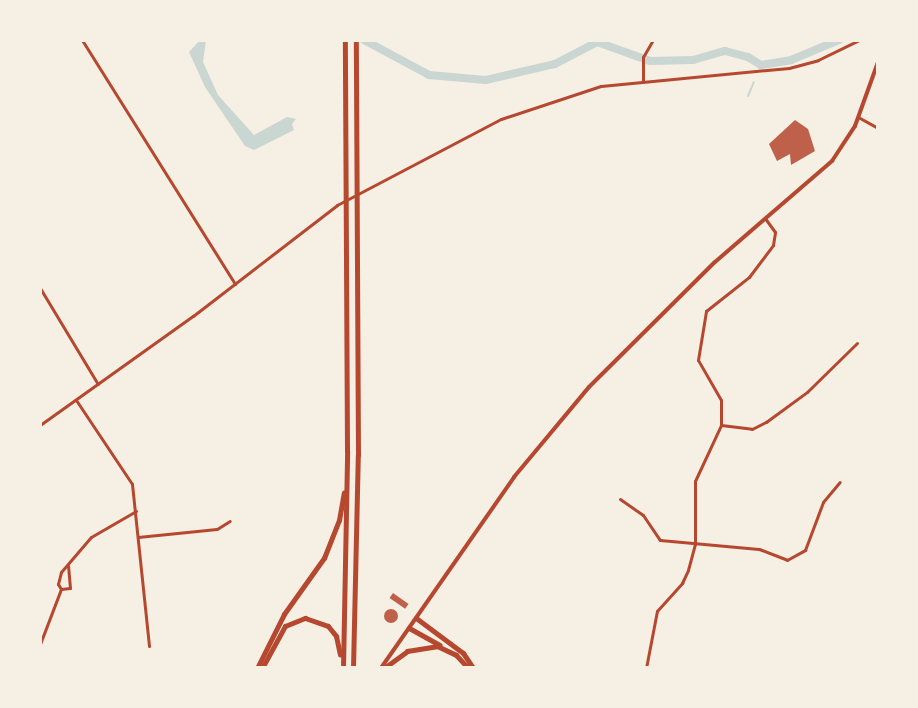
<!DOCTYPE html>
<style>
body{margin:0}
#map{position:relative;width:918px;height:708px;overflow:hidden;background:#f6efe4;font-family:"Space Grotesk",sans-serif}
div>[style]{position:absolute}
.water>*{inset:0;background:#c9d6d2}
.stream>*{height:2px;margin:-1px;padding:0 1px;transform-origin:1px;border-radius:1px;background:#c9d6d2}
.river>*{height:8px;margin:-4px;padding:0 4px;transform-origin:4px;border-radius:4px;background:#c9d6d2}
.building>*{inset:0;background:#bf614a;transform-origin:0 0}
.round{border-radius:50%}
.minor>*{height:3px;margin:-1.5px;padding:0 1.5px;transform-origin:1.5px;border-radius:1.5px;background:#b5482f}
.tertiary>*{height:3px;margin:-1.5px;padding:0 1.5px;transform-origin:1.5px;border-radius:1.5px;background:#b5482f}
.primary>*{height:4px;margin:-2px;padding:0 2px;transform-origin:2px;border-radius:2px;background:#b5482f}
.motorway>*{height:5px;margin:-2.5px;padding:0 2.5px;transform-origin:2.5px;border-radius:2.5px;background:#b5482f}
span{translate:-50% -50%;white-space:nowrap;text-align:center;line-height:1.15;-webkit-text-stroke:8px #f6efe4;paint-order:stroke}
.frame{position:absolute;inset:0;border:42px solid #f6efe4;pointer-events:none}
</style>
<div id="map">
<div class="water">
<i style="clip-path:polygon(200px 40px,206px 40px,203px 62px,218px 95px,254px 135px,287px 117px,296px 119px,292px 124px,294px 130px,254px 150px,245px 146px,205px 87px,189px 52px)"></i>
</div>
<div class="stream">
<i style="left:748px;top:96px;width:15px;rotate:-67deg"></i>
</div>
<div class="river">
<i style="left:364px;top:40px;width:74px;rotate:28.3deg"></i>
<i style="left:429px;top:75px;width:57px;rotate:5deg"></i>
<i style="left:486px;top:80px;width:71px;rotate:-13.1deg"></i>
<i style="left:555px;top:64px;width:47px;rotate:-27.6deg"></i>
<i style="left:597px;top:42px;width:56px;rotate:19.7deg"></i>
<i style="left:650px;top:61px;width:43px;rotate:-1.3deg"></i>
<i style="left:693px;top:60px;width:33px;rotate:-16deg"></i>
<i style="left:725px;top:51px;width:24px;rotate:15deg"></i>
<i style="left:748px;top:57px;width:15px;rotate:32deg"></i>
<i style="left:761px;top:65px;width:30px;rotate:-9deg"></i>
<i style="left:791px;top:60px;width:52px;rotate:-22.6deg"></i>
</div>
<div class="building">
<i style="clip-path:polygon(795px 120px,808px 129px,815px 151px,791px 165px,790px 154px,777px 161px,769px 144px)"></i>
<i style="left:393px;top:593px;width:19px;height:6px;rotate:35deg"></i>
<i class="round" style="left:384px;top:609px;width:14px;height:14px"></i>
</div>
<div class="minor">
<i style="left:643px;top:82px;width:25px;rotate:-90deg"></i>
<i style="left:643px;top:57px;width:20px;rotate:-60deg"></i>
<i style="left:858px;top:117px;width:23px;rotate:29deg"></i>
<i style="left:40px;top:288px;width:112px;rotate:58.9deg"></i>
<i style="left:76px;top:400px;width:101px;rotate:56.3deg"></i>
<i style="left:132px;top:484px;width:163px;rotate:84deg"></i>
<i style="left:721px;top:425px;width:31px;rotate:7deg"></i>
<i style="left:752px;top:429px;width:16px;rotate:-27deg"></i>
<i style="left:766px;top:422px;width:51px;rotate:-36.2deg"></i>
<i style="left:807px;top:392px;width:70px;rotate:-44.4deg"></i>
<i style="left:620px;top:499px;width:28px;rotate:35deg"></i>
<i style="left:643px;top:515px;width:30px;rotate:56deg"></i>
<i style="left:660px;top:540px;width:99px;rotate:5.2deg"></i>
<i style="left:759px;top:549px;width:30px;rotate:21deg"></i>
<i style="left:787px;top:560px;width:21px;rotate:-29deg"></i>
<i style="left:805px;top:550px;width:51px;rotate:-69.4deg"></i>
<i style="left:823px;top:502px;width:26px;rotate:-50deg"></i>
<i style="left:138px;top:537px;width:79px;rotate:-5.8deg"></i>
<i style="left:217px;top:529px;width:15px;rotate:-32deg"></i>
<i style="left:61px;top:589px;width:9px;rotate:-6deg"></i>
<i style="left:70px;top:588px;width:22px;rotate:-95deg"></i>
<i style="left:40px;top:644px;width:59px;rotate:-69.1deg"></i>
<i style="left:61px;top:589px;width:6px;rotate:-121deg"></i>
<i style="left:58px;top:584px;width:12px;rotate:-76deg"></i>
<i style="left:61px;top:572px;width:46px;rotate:-49.4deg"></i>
<i style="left:91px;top:537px;width:52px;rotate:-30deg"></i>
</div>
<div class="tertiary">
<i style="left:82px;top:40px;width:288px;rotate:57.9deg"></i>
<i style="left:40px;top:425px;width:188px;rotate:-35.5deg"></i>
<i style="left:193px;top:316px;width:182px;rotate:-37.6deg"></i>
<i style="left:337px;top:205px;width:185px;rotate:-27.7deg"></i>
<i style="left:501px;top:119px;width:105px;rotate:-18.3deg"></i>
<i style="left:601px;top:86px;width:189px;rotate:-5.5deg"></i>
<i style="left:789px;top:68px;width:30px;rotate:-15deg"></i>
<i style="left:818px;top:60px;width:46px;rotate:-26deg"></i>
<i style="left:646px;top:668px;width:58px;rotate:-79.1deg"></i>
<i style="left:657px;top:611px;width:38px;rotate:-48deg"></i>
<i style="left:682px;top:583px;width:14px;rotate:-65deg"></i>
<i style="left:688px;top:570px;width:27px;rotate:-75deg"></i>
<i style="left:695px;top:544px;width:63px;rotate:-90deg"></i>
<i style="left:695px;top:481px;width:62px;rotate:-65.1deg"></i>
<i style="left:721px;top:425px;width:25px;rotate:-90deg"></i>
<i style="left:721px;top:400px;width:46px;rotate:-119.9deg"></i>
<i style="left:698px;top:360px;width:50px;rotate:-80.7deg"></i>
<i style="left:706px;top:311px;width:55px;rotate:-38.3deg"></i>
<i style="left:749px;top:277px;width:40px;rotate:-53deg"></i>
<i style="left:773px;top:245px;width:13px;rotate:-81deg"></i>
<i style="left:775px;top:232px;width:17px;rotate:-126deg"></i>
</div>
<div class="primary">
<i style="left:381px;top:668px;width:233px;rotate:-55.1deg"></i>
<i style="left:514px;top:477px;width:117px;rotate:-50.2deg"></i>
<i style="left:589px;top:387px;width:177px;rotate:-44.8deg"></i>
<i style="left:715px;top:262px;width:155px;rotate:-40.8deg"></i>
<i style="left:832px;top:161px;width:42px;rotate:-56.7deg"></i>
<i style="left:855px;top:126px;width:68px;rotate:-70.2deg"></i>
</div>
<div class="motorway">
<i style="left:416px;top:618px;width:59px;rotate:36.7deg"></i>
<i style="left:463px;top:653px;width:18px;rotate:56deg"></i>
<i style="left:409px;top:628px;width:35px;rotate:29deg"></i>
<i style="left:257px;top:668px;width:60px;rotate:-63.4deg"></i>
<i style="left:284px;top:614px;width:69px;rotate:-54.5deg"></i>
<i style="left:324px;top:558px;width:41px;rotate:-68.5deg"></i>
<i style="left:339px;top:520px;width:28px;rotate:-80deg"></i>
<i style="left:262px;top:668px;width:48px;rotate:-61.3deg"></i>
<i style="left:285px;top:626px;width:22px;rotate:-22deg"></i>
<i style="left:305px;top:618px;width:24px;rotate:19deg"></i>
<i style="left:328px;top:626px;width:13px;rotate:51deg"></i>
<i style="left:336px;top:636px;width:19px;rotate:78deg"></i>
<i style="left:343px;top:668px;width:217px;rotate:-88.9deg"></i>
<i style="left:347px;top:451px;width:411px;rotate:-90.3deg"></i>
<i style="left:353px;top:668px;width:213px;rotate:-88.7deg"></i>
<i style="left:358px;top:455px;width:415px;rotate:-90.3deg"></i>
<i style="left:384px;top:668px;width:29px;rotate:-36deg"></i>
<i style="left:407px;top:651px;width:30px;rotate:-9deg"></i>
<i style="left:437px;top:646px;width:21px;rotate:25deg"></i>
<i style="left:456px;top:655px;width:18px;rotate:47deg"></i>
</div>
<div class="frame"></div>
</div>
